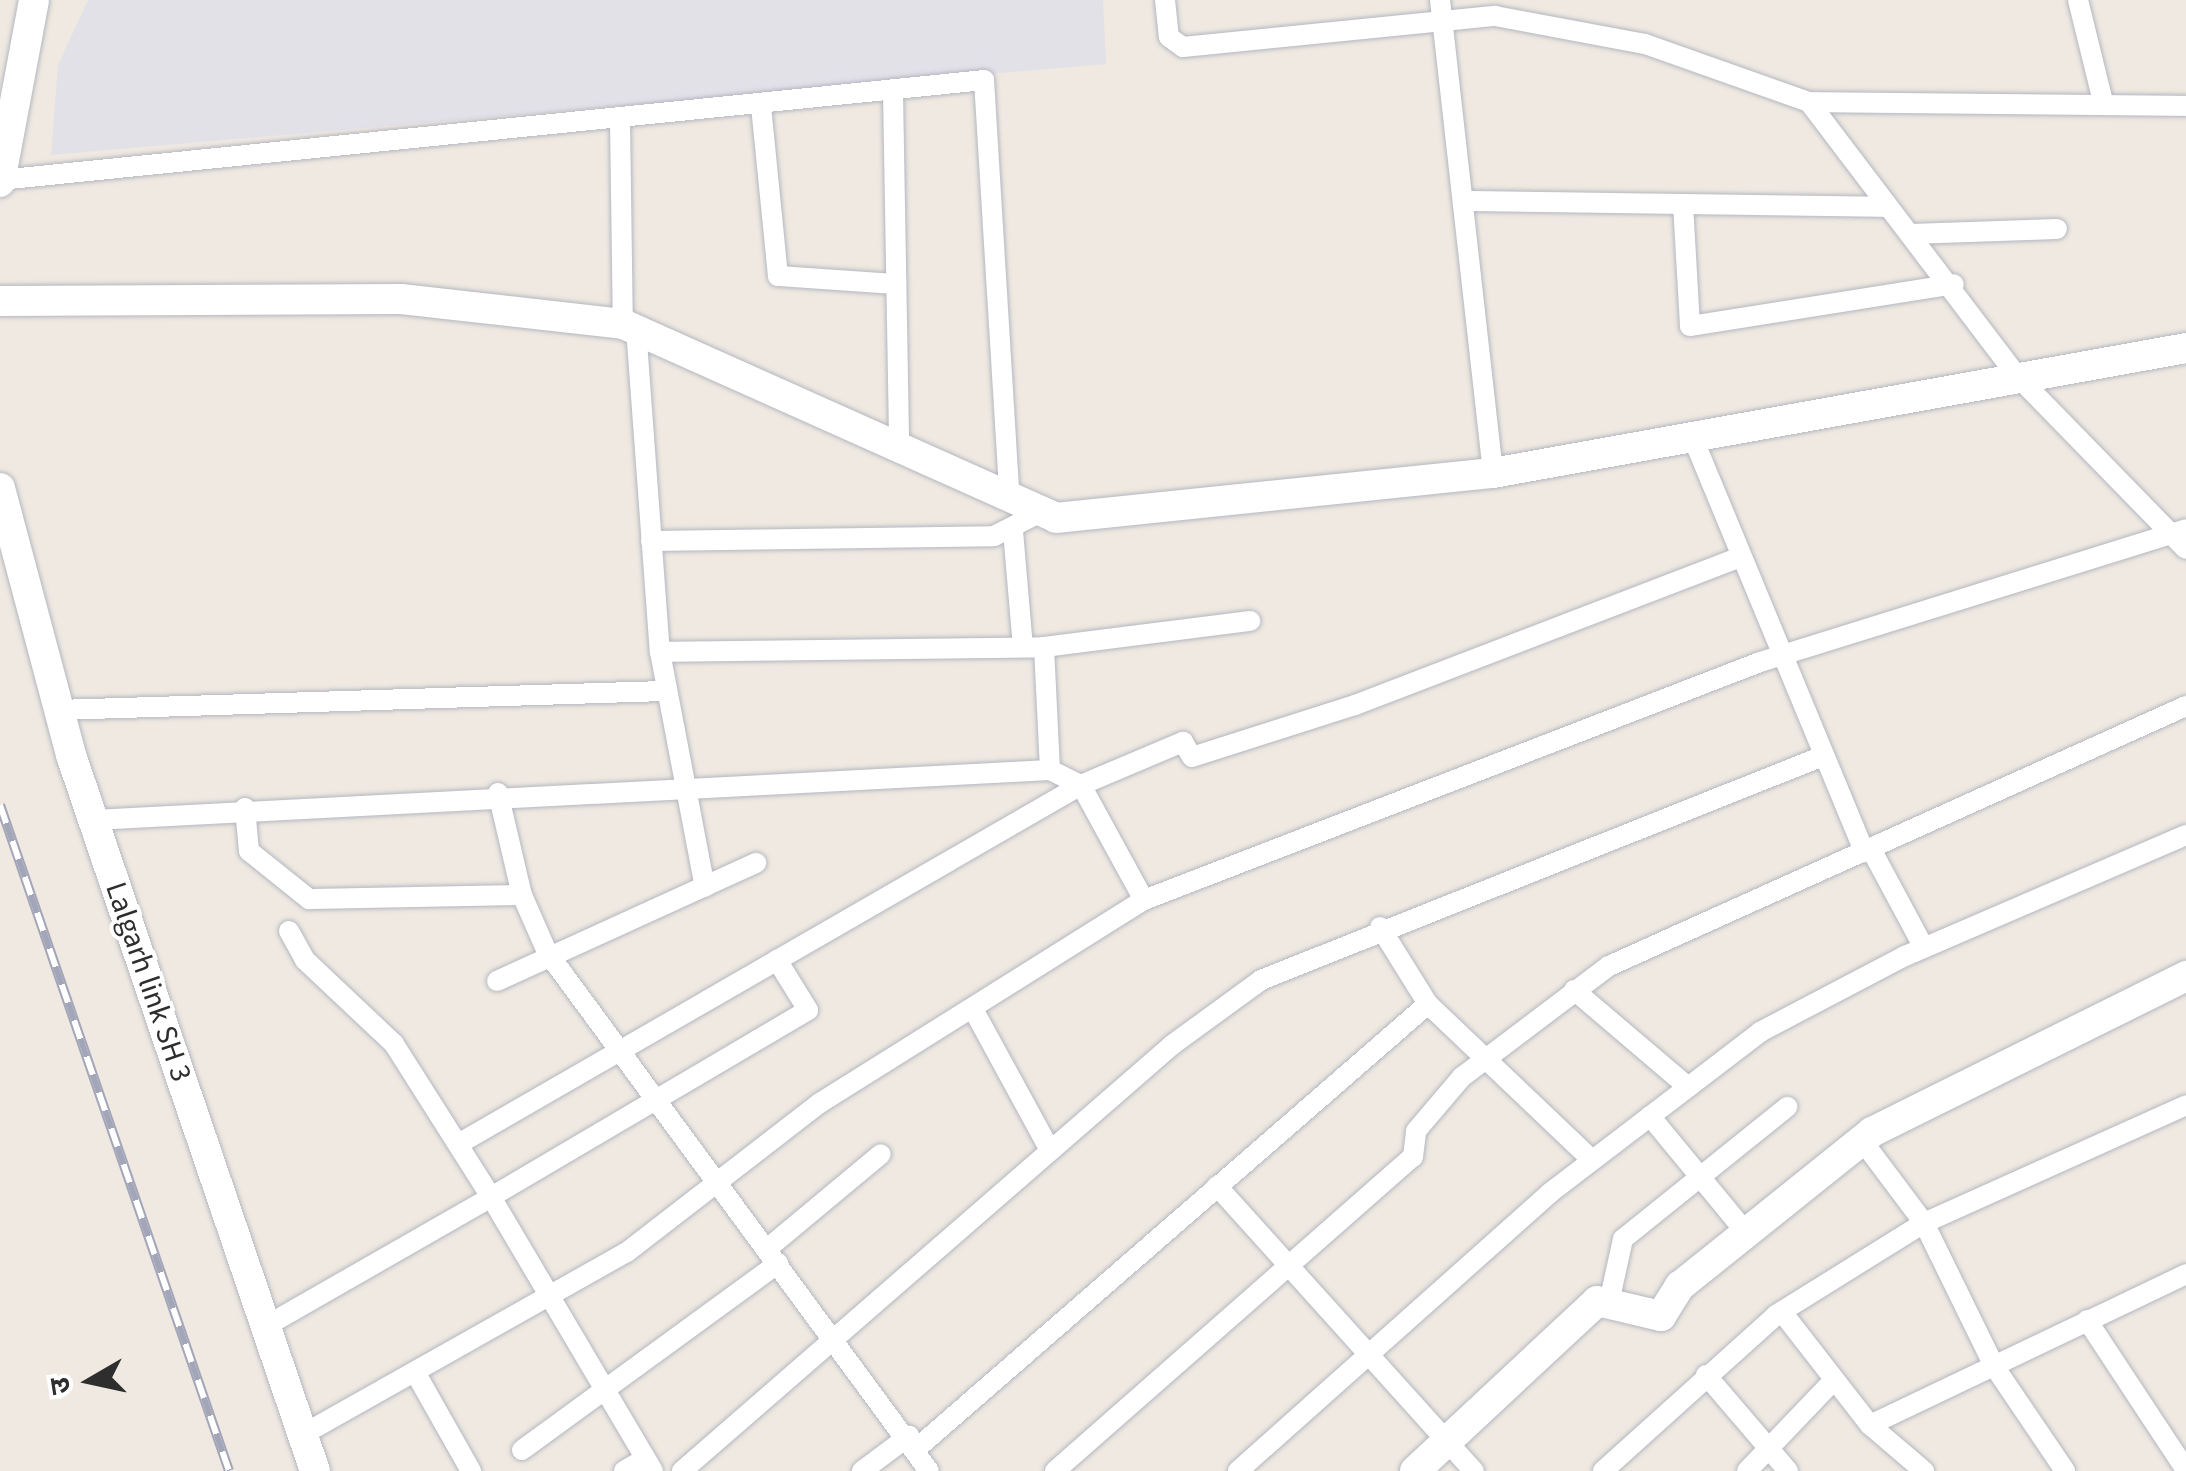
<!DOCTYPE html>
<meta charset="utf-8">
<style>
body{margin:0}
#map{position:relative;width:2186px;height:1471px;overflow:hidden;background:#efe9e1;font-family:"Source Sans 3","Noto Sans Devanagari",sans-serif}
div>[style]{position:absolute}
.industrial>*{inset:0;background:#e3e1e8}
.roads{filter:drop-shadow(0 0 2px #b4b7c1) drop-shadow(0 0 2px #b4b7c1)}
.street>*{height:20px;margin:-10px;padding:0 10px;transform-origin:10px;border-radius:10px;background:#fff}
.secondary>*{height:30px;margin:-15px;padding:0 15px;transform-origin:15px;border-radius:15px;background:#fff}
.rail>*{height:10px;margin-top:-5px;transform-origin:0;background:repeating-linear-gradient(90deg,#fff 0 19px,#a3a6b8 0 38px);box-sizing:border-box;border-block:2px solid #a3a6b8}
span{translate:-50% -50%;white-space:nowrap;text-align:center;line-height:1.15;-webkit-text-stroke:8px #fff;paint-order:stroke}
.street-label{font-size:30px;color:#2e2e2e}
.north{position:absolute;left:40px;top:1331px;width:100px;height:100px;-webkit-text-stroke:8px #fff;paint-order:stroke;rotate:261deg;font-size:28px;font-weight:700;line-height:40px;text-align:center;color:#2e2e2e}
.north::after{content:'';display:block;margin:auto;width:35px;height:45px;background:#2e2e2e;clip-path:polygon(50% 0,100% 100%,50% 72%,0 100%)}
</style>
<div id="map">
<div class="industrial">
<i style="clip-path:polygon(88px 0,1103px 0,1106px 64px,51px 155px,58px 65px)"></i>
</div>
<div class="roads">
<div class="street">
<i style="left:1165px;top:0;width:37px;rotate:84deg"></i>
<i style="left:1169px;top:37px;width:17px;rotate:36deg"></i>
<i style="left:1183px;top:47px;width:314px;rotate:-5.7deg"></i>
<i style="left:1495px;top:16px;width:153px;rotate:10.6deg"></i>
<i style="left:1645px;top:44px;width:174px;rotate:19.5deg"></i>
<i style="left:1809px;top:102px;width:377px;rotate:0.6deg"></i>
<i style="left:1440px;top:0;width:476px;rotate:83.6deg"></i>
<i style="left:2078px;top:0;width:105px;rotate:76.2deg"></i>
<i style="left:893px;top:92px;width:354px;rotate:89deg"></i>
<i style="left:1809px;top:102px;width:345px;rotate:52.8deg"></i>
<i style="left:2018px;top:377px;width:240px;rotate:45.7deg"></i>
<i style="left:761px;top:106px;width:171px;rotate:84.3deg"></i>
<i style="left:778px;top:276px;width:118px;rotate:3.9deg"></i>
<i style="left:620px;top:120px;width:204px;rotate:89.2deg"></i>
<i style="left:0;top:180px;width:989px;rotate:-5.8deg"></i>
<i style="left:984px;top:80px;width:421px;rotate:86.5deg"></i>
<i style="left:1463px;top:201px;width:424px;rotate:0.8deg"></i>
<i style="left:1683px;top:204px;width:122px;rotate:86.7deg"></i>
<i style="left:1690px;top:326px;width:267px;rotate:-9deg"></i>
<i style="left:1911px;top:234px;width:146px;rotate:-2deg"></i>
<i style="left:636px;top:328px;width:325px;rotate:85.8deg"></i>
<i style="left:660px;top:652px;width:239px;rotate:79.2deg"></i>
<i style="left:1695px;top:443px;width:443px;rotate:67.5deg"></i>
<i style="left:1013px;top:531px;width:116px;rotate:85.1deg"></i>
<i style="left:651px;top:541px;width:343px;rotate:-0.8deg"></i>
<i style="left:994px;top:536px;width:46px;rotate:-27.1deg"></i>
<i style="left:1044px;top:647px;width:123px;rotate:87.2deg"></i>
<i style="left:660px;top:652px;width:384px;rotate:-0.7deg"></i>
<i style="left:1044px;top:647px;width:208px;rotate:-7.2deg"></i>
<i style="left:57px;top:710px;width:609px;rotate:-1.79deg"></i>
<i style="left:498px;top:793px;width:105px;rotate:76.8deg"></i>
<i style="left:522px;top:895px;width:62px;rotate:66.3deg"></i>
<i style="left:547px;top:952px;width:644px;rotate:53.65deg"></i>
<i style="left:245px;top:808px;width:43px;rotate:84.7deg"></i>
<i style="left:249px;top:851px;width:77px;rotate:38.7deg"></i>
<i style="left:309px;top:899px;width:213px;rotate:-1.1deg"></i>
<i style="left:94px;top:820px;width:957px;rotate:-2.99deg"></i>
<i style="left:1050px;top:770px;width:34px;rotate:26deg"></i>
<i style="left:1081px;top:785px;width:131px;rotate:61.3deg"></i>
<i style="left:1871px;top:849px;width:112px;rotate:61.8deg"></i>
<i style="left:1380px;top:927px;width:91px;rotate:58.1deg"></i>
<i style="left:1428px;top:1004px;width:226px;rotate:43.6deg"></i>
<i style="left:289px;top:931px;width:33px;rotate:61deg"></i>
<i style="left:305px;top:960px;width:122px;rotate:43.3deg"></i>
<i style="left:394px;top:1044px;width:181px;rotate:57.6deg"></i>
<i style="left:491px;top:1197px;width:368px;rotate:-30.5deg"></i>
<i style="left:808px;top:1010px;width:59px;rotate:-121.8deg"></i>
<i style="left:497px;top:981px;width:285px;rotate:-24.5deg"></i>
<i style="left:1574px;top:990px;width:150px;rotate:40.4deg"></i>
<i style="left:973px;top:1009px;width:161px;rotate:61.4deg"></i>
<i style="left:1650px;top:1116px;width:154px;rotate:50.5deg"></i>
<i style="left:1861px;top:1139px;width:105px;rotate:53.1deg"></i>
<i style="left:1924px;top:1223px;width:159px;rotate:63.9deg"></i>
<i style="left:1994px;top:1366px;width:127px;rotate:55.9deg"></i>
<i style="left:460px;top:1143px;width:717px;rotate:-29.96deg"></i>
<i style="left:1081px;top:785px;width:111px;rotate:-22.9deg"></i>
<i style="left:1183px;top:742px;width:17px;rotate:59deg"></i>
<i style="left:1192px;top:757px;width:171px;rotate:-17.7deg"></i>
<i style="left:1355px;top:705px;width:413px;rotate:-21deg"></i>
<i style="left:1217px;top:1186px;width:384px;rotate:48deg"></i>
<i style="left:767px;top:1249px;width:148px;rotate:-39.8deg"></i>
<i style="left:1610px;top:1298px;width:60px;rotate:-77.6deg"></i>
<i style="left:1623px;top:1239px;width:211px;rotate:-38.8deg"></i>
<i style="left:1782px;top:1312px;width:143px;rotate:52.1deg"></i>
<i style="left:1870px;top:1425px;width:71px;rotate:40.4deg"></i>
<i style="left:2087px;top:1320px;width:180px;rotate:56.6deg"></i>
<i style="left:266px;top:1326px;width:259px;rotate:-29.8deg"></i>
<i style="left:491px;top:1197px;width:318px;rotate:59.4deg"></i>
<i style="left:415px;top:1372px;width:114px;rotate:60.5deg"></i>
<i style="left:1706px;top:1375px;width:126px;rotate:49.5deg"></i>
<i style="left:1870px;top:1425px;width:350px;rotate:-25.5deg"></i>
<i style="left:302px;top:1435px;width:373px;rotate:-29.4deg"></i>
<i style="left:627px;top:1252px;width:244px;rotate:-37.7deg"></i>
<i style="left:820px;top:1103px;width:382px;rotate:-32.1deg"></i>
<i style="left:1144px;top:900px;width:660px;rotate:-21.12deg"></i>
<i style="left:1760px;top:662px;width:446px;rotate:-17.3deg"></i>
<i style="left:916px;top:1449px;width:678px;rotate:-41deg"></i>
<i style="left:522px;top:1450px;width:317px;rotate:-36.1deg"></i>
<i style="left:624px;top:1471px;width:24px;rotate:-30deg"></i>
<i style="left:682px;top:1471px;width:649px;rotate:-41deg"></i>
<i style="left:1172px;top:1045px;width:110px;rotate:-36.1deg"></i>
<i style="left:1261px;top:980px;width:605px;rotate:-21.73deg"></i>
<i style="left:862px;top:1471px;width:59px;rotate:-36.7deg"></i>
<i style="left:1055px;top:1471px;width:476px;rotate:-41.3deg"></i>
<i style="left:1413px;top:1157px;width:26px;rotate:-83deg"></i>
<i style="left:1416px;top:1131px;width:71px;rotate:-49.6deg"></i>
<i style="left:1462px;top:1077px;width:184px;rotate:-37.1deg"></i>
<i style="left:1609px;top:966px;width:633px;rotate:-24.26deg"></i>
<i style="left:1238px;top:1471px;width:419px;rotate:-41.7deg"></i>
<i style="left:1551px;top:1192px;width:263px;rotate:-37.4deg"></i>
<i style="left:1760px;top:1032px;width:164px;rotate:-27.7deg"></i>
<i style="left:1905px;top:956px;width:306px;rotate:-23.3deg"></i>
<i style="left:1603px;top:1471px;width:233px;rotate:-42deg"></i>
<i style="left:1776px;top:1315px;width:174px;rotate:-31.9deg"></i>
<i style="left:1924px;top:1223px;width:287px;rotate:-24.2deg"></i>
<i style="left:1747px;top:1471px;width:124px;rotate:-46.3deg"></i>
</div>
<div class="secondary">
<i style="left:0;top:182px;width:185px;rotate:-79.4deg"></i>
<i style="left:0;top:301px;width:401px;rotate:-0.3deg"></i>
<i style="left:401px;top:299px;width:223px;rotate:6.4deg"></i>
<i style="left:623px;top:324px;width:474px;rotate:24.1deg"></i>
<i style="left:1056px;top:518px;width:439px;rotate:-5.9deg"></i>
<i style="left:1493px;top:473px;width:704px;rotate:-10.22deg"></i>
<i style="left:0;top:488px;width:276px;rotate:75.1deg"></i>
<i style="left:71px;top:755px;width:756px;rotate:71.18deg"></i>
<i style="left:1415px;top:1471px;width:249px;rotate:-43deg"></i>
<i style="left:1597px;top:1301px;width:66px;rotate:13.2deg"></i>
<i style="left:1661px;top:1316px;width:36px;rotate:-58deg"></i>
<i style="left:1680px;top:1286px;width:246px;rotate:-38.7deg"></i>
<i style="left:1872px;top:1132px;width:351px;rotate:-26.4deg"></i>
</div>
</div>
<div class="rail">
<i style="left:0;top:805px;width:704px;rotate:71.02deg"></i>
</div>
<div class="street-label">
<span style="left:148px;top:982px;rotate:71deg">Lalgarh link SH 3</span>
</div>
<div class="north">उ</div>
</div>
